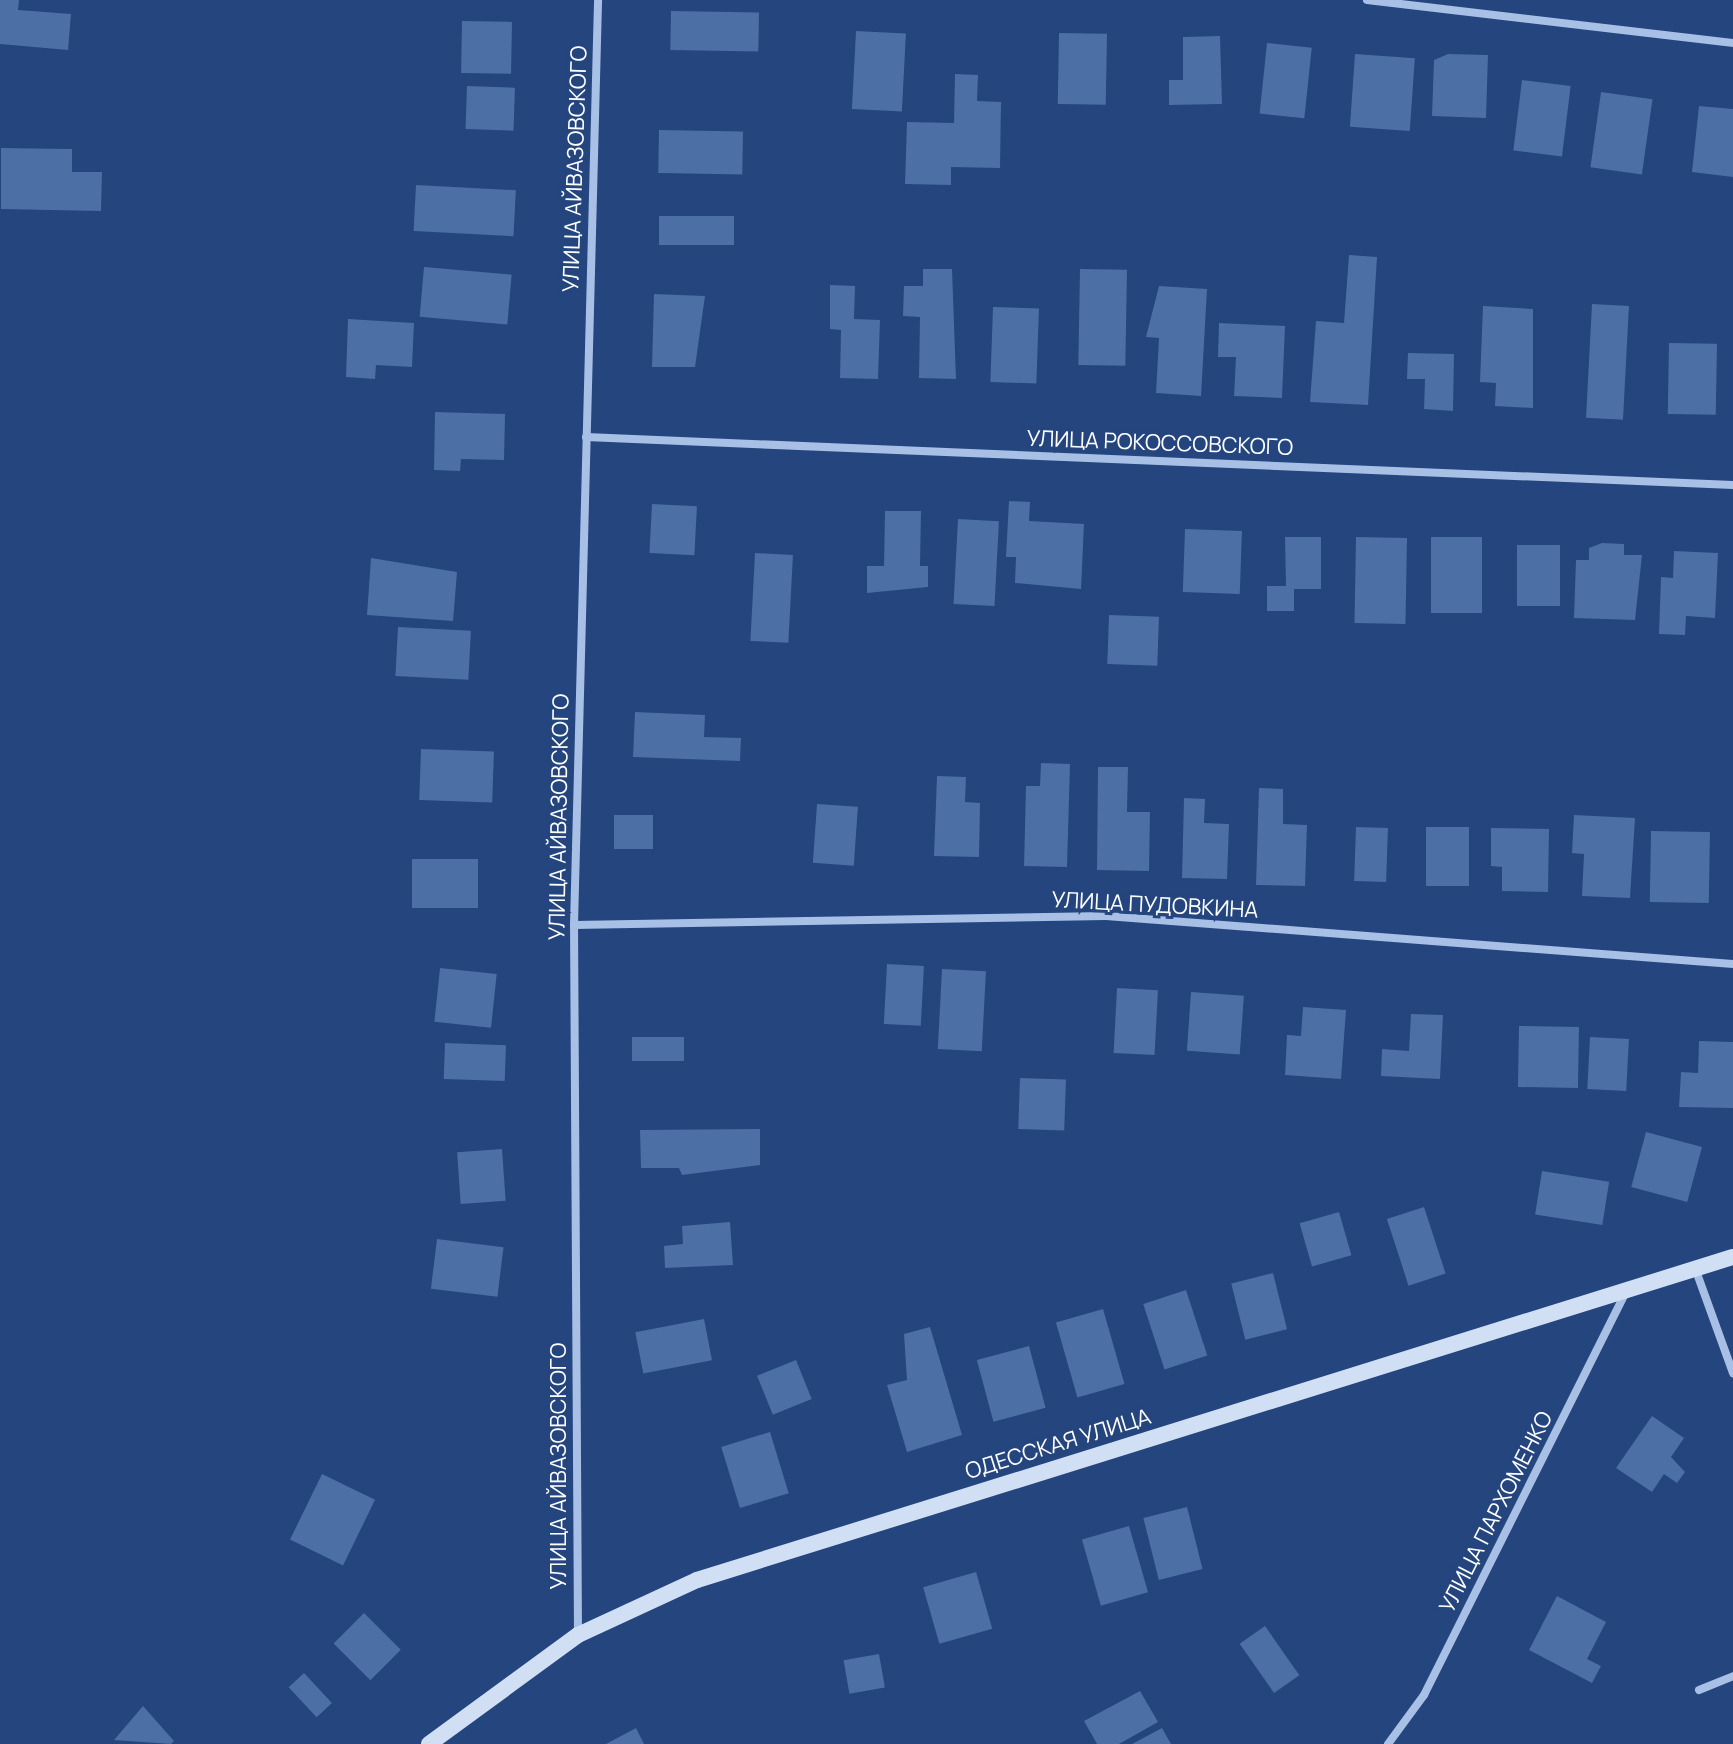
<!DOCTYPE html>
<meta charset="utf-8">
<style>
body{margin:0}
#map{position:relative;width:1733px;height:1744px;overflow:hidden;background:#24457d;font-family:Manrope,sans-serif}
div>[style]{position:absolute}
.building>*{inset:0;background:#4c6fa5;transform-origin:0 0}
.street>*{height:8px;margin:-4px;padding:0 4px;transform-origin:4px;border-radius:4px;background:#a8c0e5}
.secondary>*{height:16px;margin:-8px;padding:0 8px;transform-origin:8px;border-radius:8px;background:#d1dff5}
span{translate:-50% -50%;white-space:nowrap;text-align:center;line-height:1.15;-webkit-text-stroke:6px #24457d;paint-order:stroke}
.street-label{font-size:22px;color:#fff}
</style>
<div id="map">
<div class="building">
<i style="clip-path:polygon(0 0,19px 0,18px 10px,71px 14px,68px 50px,0 44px)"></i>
<i style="left:671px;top:11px;width:88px;height:39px;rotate:1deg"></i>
<i style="left:462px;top:21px;width:50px;height:52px;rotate:1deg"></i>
<i style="left:856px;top:31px;width:50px;height:78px;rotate:3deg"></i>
<i style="left:1059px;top:33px;width:48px;height:71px;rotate:1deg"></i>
<i style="clip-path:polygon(1220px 36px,1222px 104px,1169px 105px,1169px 80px,1183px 80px,1183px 37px)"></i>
<i style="left:1267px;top:43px;width:45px;height:71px;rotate:6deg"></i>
<i style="left:1355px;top:54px;width:60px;height:73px;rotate:4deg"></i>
<i style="clip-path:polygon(1448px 54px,1488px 55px,1486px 118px,1432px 116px,1434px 60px)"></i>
<i style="clip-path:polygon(955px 74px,978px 75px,977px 101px,1001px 102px,1000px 168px,951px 167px,951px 185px,905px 184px,907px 122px,954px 123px)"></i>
<i style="left:1522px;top:80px;width:49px;height:71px;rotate:7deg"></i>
<i style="left:467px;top:86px;width:48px;height:43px;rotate:2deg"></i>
<i style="left:1601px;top:92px;width:52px;height:76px;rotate:8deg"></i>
<i style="clip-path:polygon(1699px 106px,1733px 109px,1733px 177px,1692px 172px)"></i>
<i style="left:659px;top:130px;width:84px;height:43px;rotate:1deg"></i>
<i style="clip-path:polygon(1px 148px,72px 149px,72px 172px,102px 172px,101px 211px,1px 209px)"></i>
<i style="left:416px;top:185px;width:100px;height:46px;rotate:3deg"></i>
<i style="left:659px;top:216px;width:75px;height:29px"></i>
<i style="clip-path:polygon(1349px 255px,1377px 257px,1368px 405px,1310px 402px,1316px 321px,1344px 323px)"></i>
<i style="left:424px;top:267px;width:88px;height:50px;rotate:5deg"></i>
<i style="clip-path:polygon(923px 269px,952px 269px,956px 379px,919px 378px,920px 317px,903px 316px,904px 286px,923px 286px)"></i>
<i style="left:1080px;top:269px;width:47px;height:96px;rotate:1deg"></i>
<i style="clip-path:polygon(830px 285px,855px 286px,854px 319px,880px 320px,878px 379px,840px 378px,841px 330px,830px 329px)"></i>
<i style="clip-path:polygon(1159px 286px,1207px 289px,1201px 396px,1156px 393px,1159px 338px,1146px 337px)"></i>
<i style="clip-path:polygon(654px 294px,705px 296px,695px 367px,652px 367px)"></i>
<i style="left:1592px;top:304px;width:37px;height:114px;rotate:3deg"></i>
<i style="clip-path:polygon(1483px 306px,1533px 309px,1533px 408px,1495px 406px,1496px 383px,1480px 382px)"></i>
<i style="left:993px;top:307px;width:46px;height:75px;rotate:2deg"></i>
<i style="clip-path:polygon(348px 319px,414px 323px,412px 367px,376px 365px,375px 379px,346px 377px)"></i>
<i style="clip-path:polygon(1219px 323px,1285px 326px,1282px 398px,1234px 396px,1236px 357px,1218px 357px)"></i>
<i style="left:1669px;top:343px;width:48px;height:71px;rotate:1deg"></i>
<i style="clip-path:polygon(1408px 353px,1454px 354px,1453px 411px,1424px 409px,1425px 379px,1407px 379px)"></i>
<i style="clip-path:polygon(435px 412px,505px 414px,504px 460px,461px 459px,460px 471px,434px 470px)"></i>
<i style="clip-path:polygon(1009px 501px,1030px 502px,1029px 521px,1084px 524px,1081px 589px,1015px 583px,1016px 557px,1006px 557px)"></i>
<i style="left:652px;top:504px;width:45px;height:49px;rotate:3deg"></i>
<i style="clip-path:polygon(885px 511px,921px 511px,920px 566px,928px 566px,928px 587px,867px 593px,867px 566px,884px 566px)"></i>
<i style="left:958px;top:519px;width:41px;height:85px;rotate:3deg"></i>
<i style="left:1185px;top:529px;width:57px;height:63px;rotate:2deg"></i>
<i style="clip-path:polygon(1285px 537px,1321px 537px,1321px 589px,1294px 589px,1294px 611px,1267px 611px,1267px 586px,1286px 586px)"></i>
<i style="left:1356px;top:537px;width:51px;height:86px;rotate:1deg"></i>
<i style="left:1431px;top:537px;width:51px;height:76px"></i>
<i style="clip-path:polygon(1602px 543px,1624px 544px,1624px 555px,1642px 555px,1635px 620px,1574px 618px,1576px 560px,1589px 560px,1589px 548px)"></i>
<i style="left:1517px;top:545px;width:43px;height:61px"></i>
<i style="clip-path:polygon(1674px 551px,1718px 553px,1715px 618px,1686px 616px,1685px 635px,1659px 634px,1661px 577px,1673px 578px)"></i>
<i style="left:755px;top:553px;width:38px;height:88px;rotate:3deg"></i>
<i style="clip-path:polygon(371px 558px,457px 572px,453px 621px,367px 615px)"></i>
<i style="left:1109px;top:615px;width:50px;height:49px;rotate:2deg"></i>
<i style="left:398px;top:627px;width:73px;height:49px;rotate:3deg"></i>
<i style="clip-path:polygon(635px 712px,705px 715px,704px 737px,741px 738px,740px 761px,633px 757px)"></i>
<i style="left:421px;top:749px;width:73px;height:51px;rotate:2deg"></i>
<i style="clip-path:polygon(1041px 763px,1070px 764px,1067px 867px,1024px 866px,1026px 786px,1040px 786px)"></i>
<i style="clip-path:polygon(1098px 767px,1128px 767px,1127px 812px,1150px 812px,1149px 871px,1097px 870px)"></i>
<i style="clip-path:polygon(937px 776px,966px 777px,965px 802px,980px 803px,979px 857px,934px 856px)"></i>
<i style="clip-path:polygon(1259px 788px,1283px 789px,1283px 824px,1307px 825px,1305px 886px,1256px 885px)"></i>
<i style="clip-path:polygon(1184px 798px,1205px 799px,1204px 823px,1229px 824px,1227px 879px,1182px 878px)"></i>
<i style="left:817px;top:804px;width:41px;height:59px;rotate:4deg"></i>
<i style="left:614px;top:815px;width:39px;height:34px"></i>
<i style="clip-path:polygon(1574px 815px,1635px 818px,1630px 898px,1582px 896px,1584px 854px,1572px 853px)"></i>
<i style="left:1356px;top:827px;width:32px;height:54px;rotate:2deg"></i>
<i style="left:1426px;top:827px;width:43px;height:59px"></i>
<i style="clip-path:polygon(1491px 828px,1549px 829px,1548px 892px,1502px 891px,1502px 867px,1491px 866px)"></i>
<i style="left:1651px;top:831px;width:59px;height:71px;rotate:1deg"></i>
<i style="left:412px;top:859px;width:66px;height:49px"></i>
<i style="left:887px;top:964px;width:37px;height:60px;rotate:3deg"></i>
<i style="left:440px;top:968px;width:57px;height:54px;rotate:6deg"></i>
<i style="left:942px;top:969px;width:44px;height:80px;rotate:3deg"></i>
<i style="left:1117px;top:988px;width:41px;height:65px;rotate:3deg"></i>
<i style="left:1191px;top:992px;width:53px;height:59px;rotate:4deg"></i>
<i style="clip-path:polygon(1303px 1007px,1346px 1010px,1341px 1079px,1285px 1075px,1287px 1035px,1301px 1036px)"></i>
<i style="clip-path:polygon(1411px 1014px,1443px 1015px,1440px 1079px,1381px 1076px,1382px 1049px,1409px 1051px)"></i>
<i style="left:1519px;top:1026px;width:60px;height:61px;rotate:1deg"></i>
<i style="left:684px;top:1037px;width:24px;height:52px;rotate:90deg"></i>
<i style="left:1590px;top:1037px;width:39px;height:52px;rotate:3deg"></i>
<i style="clip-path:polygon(1699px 1041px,1733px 1042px,1733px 1108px,1679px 1107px,1681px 1072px,1698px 1073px)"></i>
<i style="left:445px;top:1043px;width:61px;height:36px;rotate:2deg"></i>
<i style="left:1020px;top:1078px;width:46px;height:51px;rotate:2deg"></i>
<i style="clip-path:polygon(760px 1129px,760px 1165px,682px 1175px,679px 1168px,641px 1168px,640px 1130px)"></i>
<i style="left:1646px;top:1132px;width:58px;height:57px;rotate:15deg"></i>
<i style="left:502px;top:1149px;width:52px;height:45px;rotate:86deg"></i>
<i style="left:1542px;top:1171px;width:68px;height:44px;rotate:9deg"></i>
<i style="left:1424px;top:1207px;width:70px;height:39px;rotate:72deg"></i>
<i style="left:1339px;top:1212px;width:45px;height:41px;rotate:74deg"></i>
<i style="clip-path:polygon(730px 1222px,733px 1265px,665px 1268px,664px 1246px,683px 1244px,682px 1226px)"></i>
<i style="left:437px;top:1239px;width:67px;height:50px;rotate:7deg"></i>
<i style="left:1273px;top:1273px;width:58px;height:43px;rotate:76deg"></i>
<i style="left:1186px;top:1290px;width:69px;height:45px;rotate:72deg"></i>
<i style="left:1103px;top:1309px;width:78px;height:49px;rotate:74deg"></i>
<i style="left:704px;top:1319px;width:42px;height:70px;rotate:79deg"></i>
<i style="clip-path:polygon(930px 1327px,962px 1435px,907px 1452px,887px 1385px,907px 1380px,904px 1334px)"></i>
<i style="left:1029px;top:1346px;width:64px;height:54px;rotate:75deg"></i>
<i style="left:796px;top:1360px;width:42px;height:42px;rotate:68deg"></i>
<i style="clip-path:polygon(1652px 1416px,1684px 1438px,1671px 1457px,1685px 1472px,1677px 1483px,1664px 1474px,1652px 1492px,1616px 1468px)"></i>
<i style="left:770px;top:1432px;width:64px;height:51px;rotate:73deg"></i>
<i style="left:322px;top:1474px;width:59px;height:73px;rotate:26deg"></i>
<i style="left:1187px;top:1507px;width:64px;height:45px;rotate:76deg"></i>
<i style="left:1129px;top:1526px;width:69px;height:49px;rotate:74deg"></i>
<i style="left:976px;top:1572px;width:59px;height:55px;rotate:74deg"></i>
<i style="clip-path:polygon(1557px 1596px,1606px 1622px,1587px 1659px,1601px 1666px,1592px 1683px,1529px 1650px)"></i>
<i style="left:364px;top:1613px;width:52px;height:43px;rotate:45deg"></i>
<i style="left:1265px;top:1626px;width:60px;height:31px;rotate:55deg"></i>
<i style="left:879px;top:1654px;width:34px;height:36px;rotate:80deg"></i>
<i style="left:304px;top:1673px;width:41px;height:21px;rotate:47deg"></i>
<i style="clip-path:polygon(1140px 1691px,1158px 1722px,1119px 1744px,1097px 1744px,1084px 1721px)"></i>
<i style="clip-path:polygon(143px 1706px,174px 1741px,171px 1744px,114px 1740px)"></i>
<i style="clip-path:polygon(636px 1728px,644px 1744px,606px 1744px)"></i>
<i style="clip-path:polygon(1162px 1728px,1171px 1744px,1132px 1744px)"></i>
</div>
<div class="street">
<i style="left:1367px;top:0;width:369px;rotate:6.7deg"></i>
<i style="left:586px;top:437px;width:1148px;rotate:2.4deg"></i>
<i style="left:574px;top:925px;width:532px;rotate:-0.97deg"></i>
<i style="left:1106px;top:916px;width:629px;rotate:4.38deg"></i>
<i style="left:1695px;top:1268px;width:112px;rotate:70.1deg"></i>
<i style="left:578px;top:1635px;width:710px;rotate:-90.32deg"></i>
<i style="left:574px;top:925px;width:925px;rotate:-88.51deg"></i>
<i style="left:1699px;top:1690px;width:37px;rotate:-22deg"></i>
<i style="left:1388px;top:1744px;width:61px;rotate:-53.7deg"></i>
<i style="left:1424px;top:1695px;width:452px;rotate:-63.4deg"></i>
</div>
<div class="secondary">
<i style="left:429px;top:1744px;width:185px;rotate:-36.2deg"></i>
<i style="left:578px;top:1635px;width:131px;rotate:-24.8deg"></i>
<i style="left:697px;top:1580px;width:1085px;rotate:-17.32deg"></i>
</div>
<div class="street-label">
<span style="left:575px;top:169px;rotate:-88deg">УЛИЦА АЙВАЗОВСКОГО</span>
<span style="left:1160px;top:443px;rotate:2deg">УЛИЦА РОКОССОВСКОГО</span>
<span style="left:559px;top:817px;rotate:-89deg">УЛИЦА АЙВАЗОВСКОГО</span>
<span style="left:1155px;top:905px;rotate:3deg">УЛИЦА ПУДОВКИНА</span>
<span style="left:1058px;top:1444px;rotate:-17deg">ОДЕССКАЯ УЛИЦА</span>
<span style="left:559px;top:1466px;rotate:-90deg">УЛИЦА АЙВАЗОВСКОГО</span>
<span style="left:1496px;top:1512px;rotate:-63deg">УЛИЦА ПАРХОМЕНКО</span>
</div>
</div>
